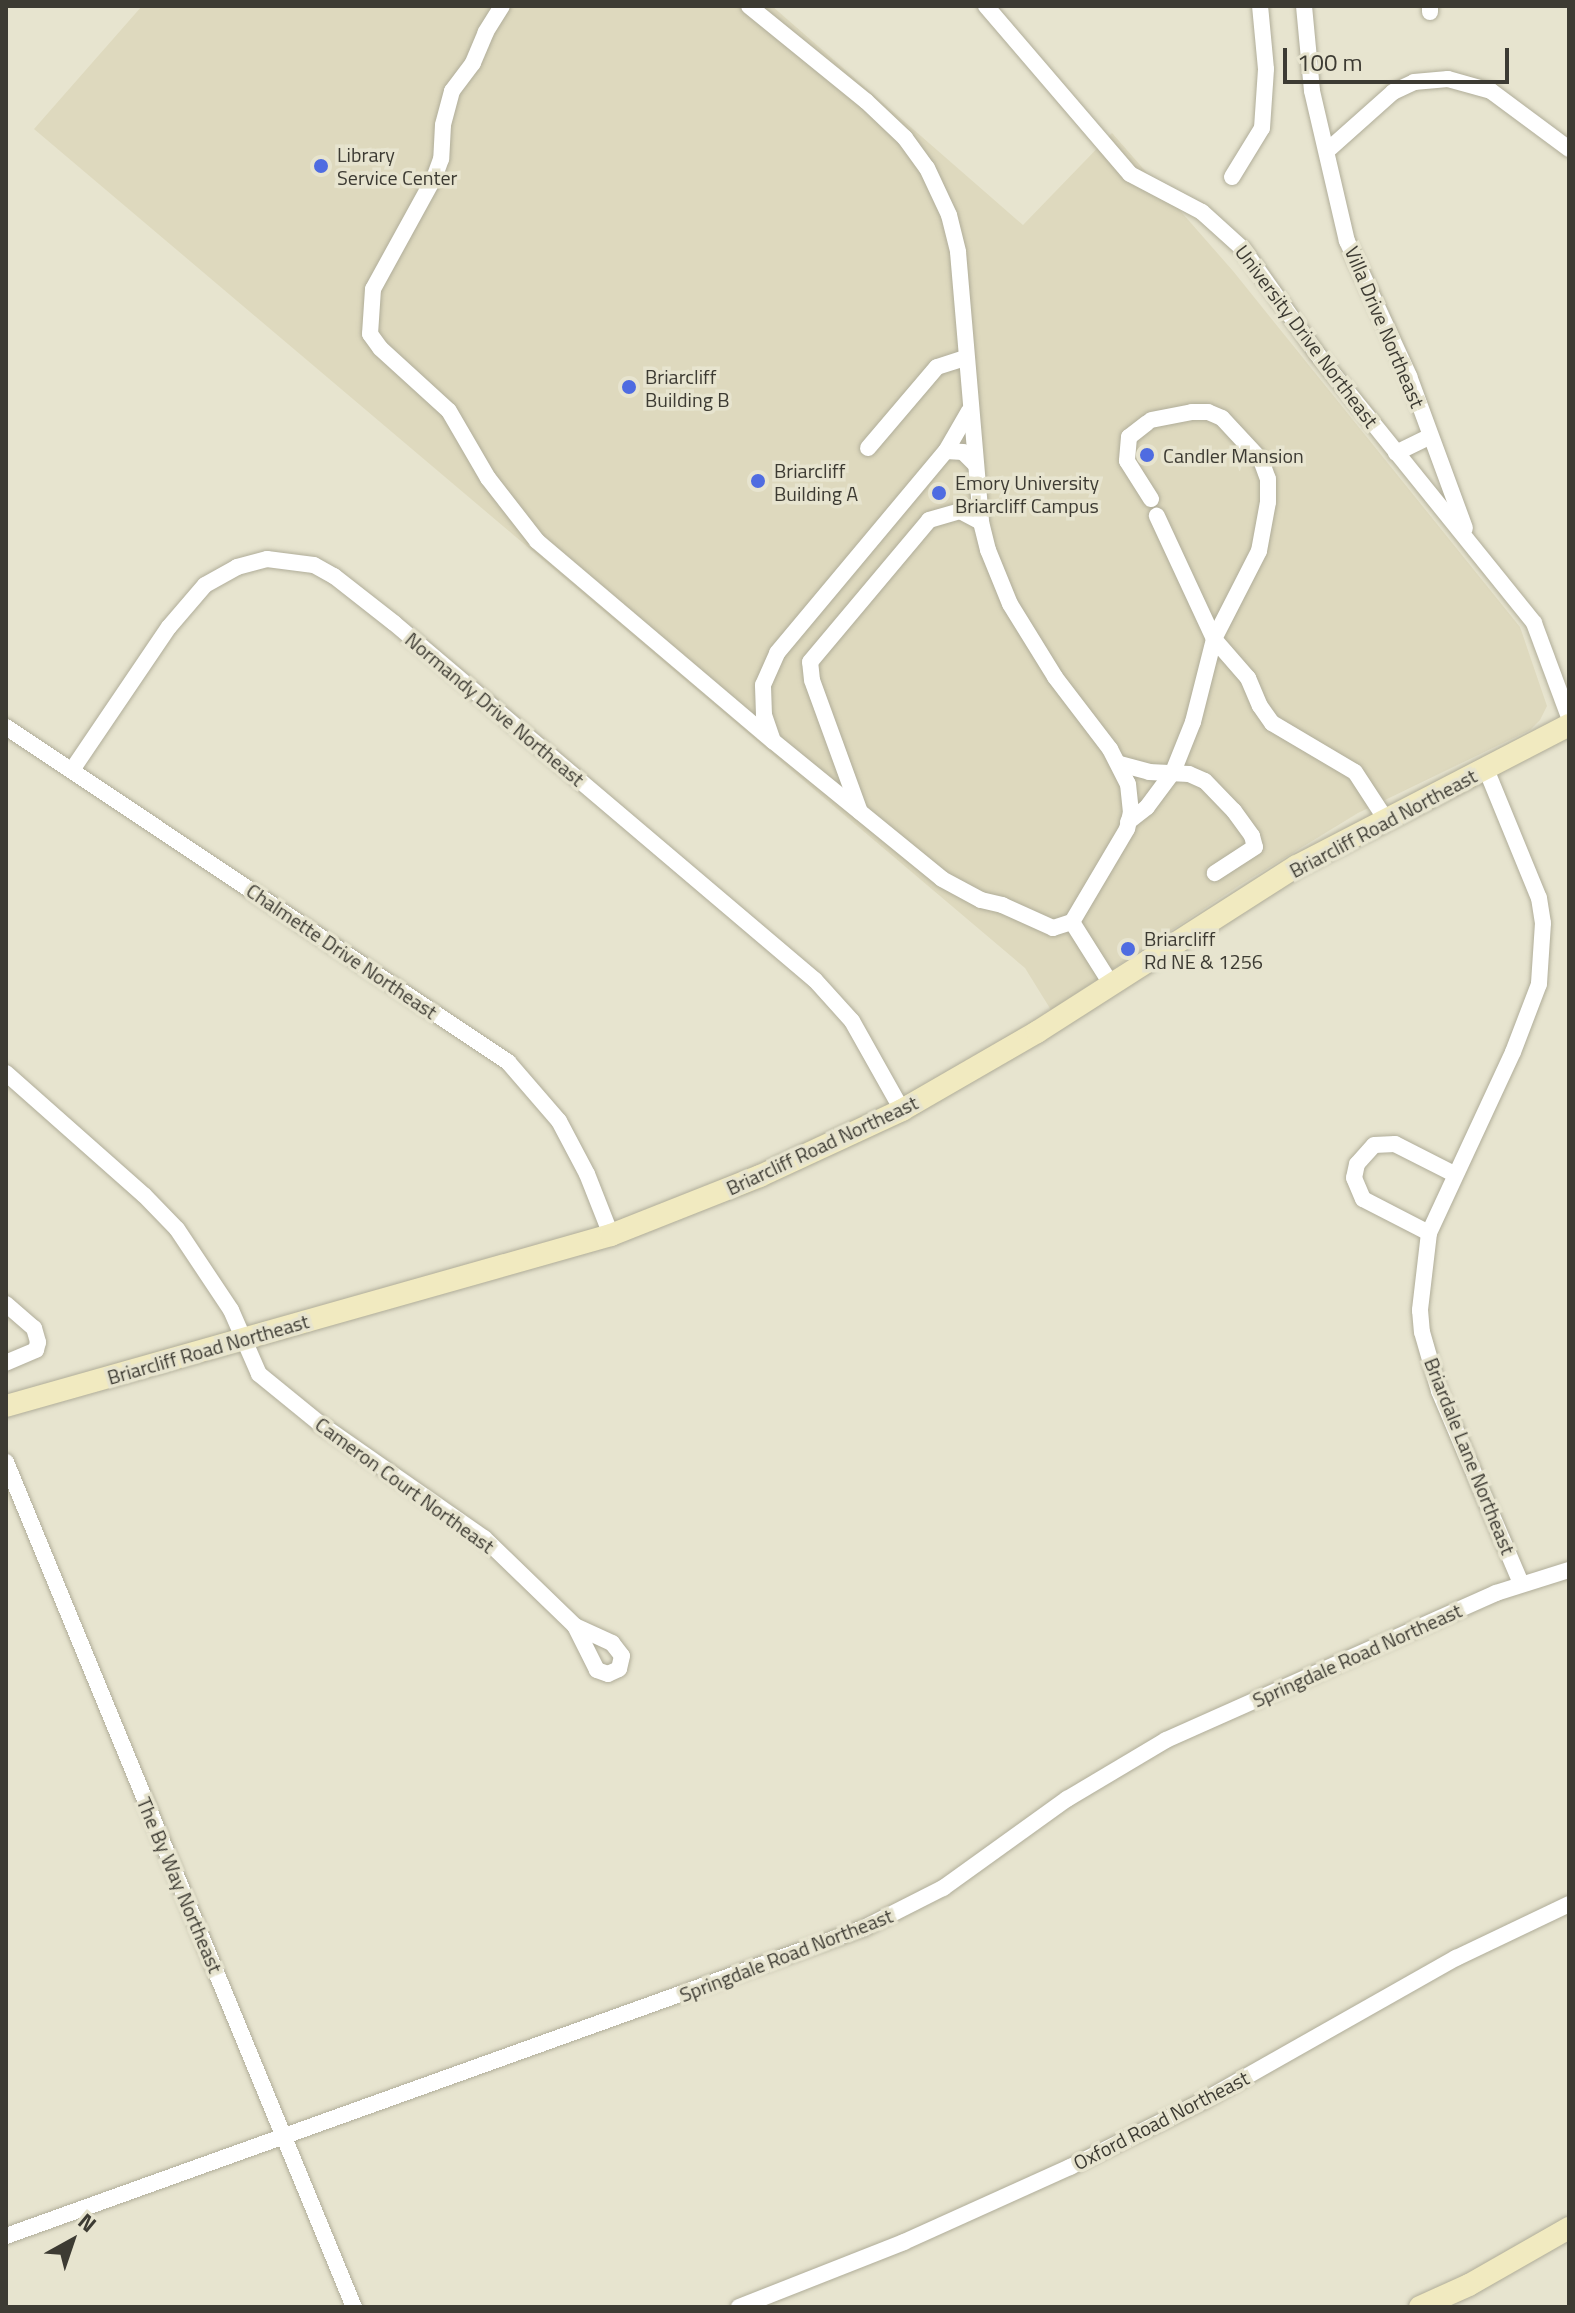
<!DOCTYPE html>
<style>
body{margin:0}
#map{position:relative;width:1575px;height:2313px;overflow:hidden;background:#e7e4cf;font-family:"Titillium Web",sans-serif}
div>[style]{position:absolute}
.built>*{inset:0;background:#ded9be}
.roads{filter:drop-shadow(0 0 2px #b0ad99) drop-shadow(0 0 2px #b0ad99)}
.street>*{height:16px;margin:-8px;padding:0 8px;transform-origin:8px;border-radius:8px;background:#fff}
.secondary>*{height:22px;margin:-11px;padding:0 11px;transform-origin:11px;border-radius:11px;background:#f1eac0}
.dots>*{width:22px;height:22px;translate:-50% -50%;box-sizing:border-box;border:4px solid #e7e4cf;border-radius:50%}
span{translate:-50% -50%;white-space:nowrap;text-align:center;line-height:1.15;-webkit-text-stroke:7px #e7e4cf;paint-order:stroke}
.poi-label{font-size:20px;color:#3d3b33}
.left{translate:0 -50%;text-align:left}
.street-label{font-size:20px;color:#3d3b33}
.frame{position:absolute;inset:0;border:8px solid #3d3b33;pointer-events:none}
.north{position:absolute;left:32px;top:2201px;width:80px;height:80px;-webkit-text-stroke:6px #e7e4cf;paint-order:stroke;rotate:40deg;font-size:22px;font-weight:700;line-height:32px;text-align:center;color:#3d3b33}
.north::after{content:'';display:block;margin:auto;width:28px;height:36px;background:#3d3b33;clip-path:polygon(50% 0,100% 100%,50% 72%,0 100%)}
.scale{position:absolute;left:1283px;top:48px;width:226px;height:36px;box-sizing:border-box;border:4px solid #3d3b33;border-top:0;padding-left:10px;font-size:24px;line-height:28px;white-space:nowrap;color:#3d3b33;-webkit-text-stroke:6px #e7e4cf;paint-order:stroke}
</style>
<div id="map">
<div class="built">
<i style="clip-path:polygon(142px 6px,772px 6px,1023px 225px,1112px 133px,1233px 271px,1520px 627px,1547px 706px,1540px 720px,1530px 730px,1358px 813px,1240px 885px,1051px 1010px,1025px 968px,34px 129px)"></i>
</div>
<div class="roads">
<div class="street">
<i style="left:502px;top:6px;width:31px;rotate:122deg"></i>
<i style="left:486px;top:32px;width:34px;rotate:113deg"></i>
<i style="left:473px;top:63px;width:35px;rotate:127deg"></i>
<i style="left:452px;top:91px;width:35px;rotate:105deg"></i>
<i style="left:443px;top:125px;width:34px;rotate:93deg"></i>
<i style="left:441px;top:159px;width:20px;rotate:110deg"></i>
<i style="left:434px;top:178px;width:127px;rotate:118.8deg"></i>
<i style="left:373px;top:289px;width:45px;rotate:93.8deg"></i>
<i style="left:370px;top:334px;width:17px;rotate:54deg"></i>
<i style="left:380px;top:348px;width:93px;rotate:42.4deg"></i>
<i style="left:449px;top:411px;width:78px;rotate:59.8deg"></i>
<i style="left:488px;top:478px;width:80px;rotate:52.1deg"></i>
<i style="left:537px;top:541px;width:309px;rotate:40.3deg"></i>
<i style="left:773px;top:741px;width:218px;rotate:39.2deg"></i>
<i style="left:942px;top:879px;width:44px;rotate:28.3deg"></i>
<i style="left:981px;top:900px;width:22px;rotate:13deg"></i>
<i style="left:1002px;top:905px;width:56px;rotate:24.3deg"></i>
<i style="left:1053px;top:928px;width:20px;rotate:-18deg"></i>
<i style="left:749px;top:6px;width:151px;rotate:39.1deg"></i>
<i style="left:866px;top:101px;width:54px;rotate:43.5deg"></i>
<i style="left:905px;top:138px;width:37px;rotate:54deg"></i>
<i style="left:927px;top:168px;width:52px;rotate:64.9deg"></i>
<i style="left:949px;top:215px;width:38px;rotate:76deg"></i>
<i style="left:958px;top:252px;width:271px;rotate:85.1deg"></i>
<i style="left:981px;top:522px;width:29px;rotate:76deg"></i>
<i style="left:988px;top:550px;width:58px;rotate:67.8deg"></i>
<i style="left:1010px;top:604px;width:86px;rotate:58.3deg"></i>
<i style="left:1055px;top:677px;width:91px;rotate:52.6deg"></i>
<i style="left:1110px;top:749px;width:39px;rotate:63deg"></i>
<i style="left:1128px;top:784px;width:28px;rotate:84deg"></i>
<i style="left:1131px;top:812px;width:17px;rotate:103deg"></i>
<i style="left:1127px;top:829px;width:108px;rotate:120.6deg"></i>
<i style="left:1072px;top:922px;width:73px;rotate:57.8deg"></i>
<i style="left:986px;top:6px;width:221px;rotate:49.4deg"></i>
<i style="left:1130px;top:174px;width:81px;rotate:27.8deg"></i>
<i style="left:1202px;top:212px;width:55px;rotate:42.1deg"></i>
<i style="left:1243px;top:249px;width:130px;rotate:54.7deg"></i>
<i style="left:1318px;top:355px;width:344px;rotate:51.1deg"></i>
<i style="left:1534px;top:623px;width:100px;rotate:69.6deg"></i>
<i style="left:1304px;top:6px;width:85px;rotate:84.6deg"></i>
<i style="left:1312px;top:91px;width:154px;rotate:76.9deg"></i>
<i style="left:1347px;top:241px;width:149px;rotate:65.3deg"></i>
<i style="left:1409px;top:376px;width:162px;rotate:69.8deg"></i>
<i style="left:1430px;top:12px;width:6px;rotate:-90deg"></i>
<i style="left:1328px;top:150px;width:87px;rotate:-41.7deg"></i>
<i style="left:1393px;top:92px;width:23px;rotate:-25deg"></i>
<i style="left:1414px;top:82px;width:34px;rotate:-5deg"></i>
<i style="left:1448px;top:79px;width:45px;rotate:15.6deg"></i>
<i style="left:1491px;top:91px;width:97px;rotate:36.6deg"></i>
<i style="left:1232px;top:177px;width:57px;rotate:-58.5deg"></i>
<i style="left:1262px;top:128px;width:59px;rotate:-86.1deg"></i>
<i style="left:1266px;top:69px;width:63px;rotate:-95.4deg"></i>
<i style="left:1151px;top:420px;width:42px;rotate:-11deg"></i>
<i style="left:1192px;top:412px;width:16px"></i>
<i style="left:1208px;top:412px;width:15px;rotate:23deg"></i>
<i style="left:1222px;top:418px;width:57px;rotate:47.1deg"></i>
<i style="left:1261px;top:460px;width:20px;rotate:70deg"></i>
<i style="left:1268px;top:479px;width:23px;rotate:90deg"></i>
<i style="left:1268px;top:502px;width:50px;rotate:100.4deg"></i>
<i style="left:1259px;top:551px;width:99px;rotate:117.1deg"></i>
<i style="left:1214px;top:639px;width:136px;rotate:-114.9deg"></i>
<i style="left:1147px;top:423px;width:23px;rotate:142deg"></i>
<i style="left:1129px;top:437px;width:24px;rotate:95deg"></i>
<i style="left:1127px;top:461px;width:45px;rotate:57.7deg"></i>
<i style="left:868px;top:448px;width:106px;rotate:-49.6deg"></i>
<i style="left:937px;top:367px;width:29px;rotate:-18deg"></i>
<i style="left:946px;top:451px;width:46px;rotate:-60.1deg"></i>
<i style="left:1396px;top:453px;width:37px;rotate:-26deg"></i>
<i style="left:6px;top:727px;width:604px;rotate:33.72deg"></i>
<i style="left:508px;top:1062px;width:78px;rotate:49.2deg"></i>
<i style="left:559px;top:1121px;width:60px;rotate:62.2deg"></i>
<i style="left:587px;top:1174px;width:66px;rotate:68.5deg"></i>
<i style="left:773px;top:741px;width:28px;rotate:-109deg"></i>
<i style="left:764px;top:715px;width:30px;rotate:-92deg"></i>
<i style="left:763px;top:685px;width:35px;rotate:-66deg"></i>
<i style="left:777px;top:653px;width:263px;rotate:-50.1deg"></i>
<i style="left:946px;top:451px;width:17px;rotate:3deg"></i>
<i style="left:963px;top:452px;width:17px;rotate:45deg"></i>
<i style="left:1120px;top:764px;width:30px;rotate:15deg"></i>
<i style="left:1149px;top:772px;width:40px;rotate:2.9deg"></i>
<i style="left:1189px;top:774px;width:17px;rotate:24deg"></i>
<i style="left:1205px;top:781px;width:42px;rotate:46deg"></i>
<i style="left:1234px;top:811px;width:31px;rotate:54deg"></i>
<i style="left:1252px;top:836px;width:11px;rotate:75deg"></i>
<i style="left:1255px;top:847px;width:48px;rotate:147deg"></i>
<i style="left:1486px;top:769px;width:139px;rotate:67.7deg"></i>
<i style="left:1539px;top:898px;width:25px;rotate:81deg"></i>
<i style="left:1543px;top:923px;width:61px;rotate:93.8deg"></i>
<i style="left:1539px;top:984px;width:73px;rotate:110.9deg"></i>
<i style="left:1513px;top:1052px;width:200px;rotate:114.9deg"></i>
<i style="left:1429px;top:1233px;width:78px;rotate:96.7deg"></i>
<i style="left:1420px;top:1310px;width:22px;rotate:85deg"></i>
<i style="left:1422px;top:1332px;width:61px;rotate:73.9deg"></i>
<i style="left:1439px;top:1391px;width:209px;rotate:66.9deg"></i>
<i style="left:72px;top:770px;width:173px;rotate:-55.9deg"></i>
<i style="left:169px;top:627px;width:55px;rotate:-49.4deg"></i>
<i style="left:205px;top:585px;width:37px;rotate:-29deg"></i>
<i style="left:237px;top:567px;width:31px;rotate:-15deg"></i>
<i style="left:267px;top:559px;width:47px;rotate:7.3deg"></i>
<i style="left:314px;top:565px;width:23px;rotate:29deg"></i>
<i style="left:334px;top:576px;width:76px;rotate:38.1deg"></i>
<i style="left:394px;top:623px;width:552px;rotate:40.3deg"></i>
<i style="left:815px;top:980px;width:55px;rotate:47.9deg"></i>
<i style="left:852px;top:1021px;width:102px;rotate:60.7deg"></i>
<i style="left:860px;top:812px;width:140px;rotate:-110deg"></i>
<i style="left:812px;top:680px;width:18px;rotate:-96deg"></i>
<i style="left:810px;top:662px;width:185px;rotate:-50deg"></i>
<i style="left:929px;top:520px;width:32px;rotate:-16deg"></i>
<i style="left:960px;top:511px;width:24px;rotate:28deg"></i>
<i style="left:1128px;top:822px;width:24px;rotate:-38deg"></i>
<i style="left:1147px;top:807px;width:44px;rotate:-53.4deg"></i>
<i style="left:1173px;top:772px;width:54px;rotate:-68.2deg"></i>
<i style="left:1193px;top:722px;width:86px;rotate:-75.8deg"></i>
<i style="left:1214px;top:639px;width:52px;rotate:48.9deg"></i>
<i style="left:1248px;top:678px;width:30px;rotate:67deg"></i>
<i style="left:1260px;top:706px;width:21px;rotate:55deg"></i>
<i style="left:1272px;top:723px;width:96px;rotate:30.6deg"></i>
<i style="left:1355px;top:772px;width:55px;rotate:56.9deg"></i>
<i style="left:6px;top:1073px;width:184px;rotate:41.5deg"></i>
<i style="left:144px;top:1195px;width:47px;rotate:45.9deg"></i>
<i style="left:177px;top:1229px;width:97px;rotate:56.3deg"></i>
<i style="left:231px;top:1310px;width:70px;rotate:66.4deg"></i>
<i style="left:259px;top:1374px;width:77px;rotate:39.2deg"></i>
<i style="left:319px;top:1423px;width:201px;rotate:34.9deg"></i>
<i style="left:484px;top:1538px;width:127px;rotate:44deg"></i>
<i style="left:575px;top:1626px;width:41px;rotate:24.7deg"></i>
<i style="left:612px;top:1643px;width:16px;rotate:52deg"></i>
<i style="left:622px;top:1656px;width:13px;rotate:103deg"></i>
<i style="left:619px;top:1669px;width:12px;rotate:156deg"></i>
<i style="left:608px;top:1674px;width:12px;rotate:-160deg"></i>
<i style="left:597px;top:1670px;width:49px;rotate:-116.6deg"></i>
<i style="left:1429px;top:1233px;width:74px;rotate:-152.7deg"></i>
<i style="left:1363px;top:1199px;width:23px;rotate:-113deg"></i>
<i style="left:1354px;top:1178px;width:14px;rotate:-78deg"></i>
<i style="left:1357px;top:1164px;width:25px;rotate:-48deg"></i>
<i style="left:1374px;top:1145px;width:21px;rotate:-3deg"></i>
<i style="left:1395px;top:1144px;width:66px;rotate:27deg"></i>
<i style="left:6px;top:1304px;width:37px;rotate:41deg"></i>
<i style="left:34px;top:1328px;width:15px;rotate:74deg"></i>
<i style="left:38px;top:1342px;width:8px;rotate:104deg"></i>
<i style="left:36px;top:1350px;width:33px;rotate:157deg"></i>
<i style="left:6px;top:1462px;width:914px;rotate:67.62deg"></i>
<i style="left:6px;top:2236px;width:912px;rotate:-19.75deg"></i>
<i style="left:864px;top:1928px;width:89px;rotate:-26.9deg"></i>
<i style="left:943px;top:1888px;width:153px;rotate:-35.7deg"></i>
<i style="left:1067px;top:1799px;width:115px;rotate:-30.8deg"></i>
<i style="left:1166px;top:1740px;width:361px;rotate:-24deg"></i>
<i style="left:1496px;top:1593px;width:77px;rotate:-17.5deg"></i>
<i style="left:739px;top:2307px;width:177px;rotate:-21.5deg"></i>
<i style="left:904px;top:2242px;width:182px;rotate:-24.3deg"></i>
<i style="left:1070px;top:2167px;width:148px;rotate:-26.4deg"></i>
<i style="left:1203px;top:2101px;width:291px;rotate:-29.5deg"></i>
<i style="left:1456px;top:1958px;width:125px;rotate:-25.5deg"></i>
</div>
<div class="secondary">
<i style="left:6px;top:1406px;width:629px;rotate:-15.78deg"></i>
<i style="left:611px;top:1235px;width:160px;rotate:-21.6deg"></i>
<i style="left:760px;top:1176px;width:157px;rotate:-24.9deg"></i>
<i style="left:902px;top:1110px;width:156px;rotate:-30deg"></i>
<i style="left:1037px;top:1032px;width:308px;rotate:-32.6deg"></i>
<i style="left:1297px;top:866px;width:306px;rotate:-27.4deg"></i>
<i style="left:1420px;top:2307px;width:54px;rotate:-24.2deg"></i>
<i style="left:1469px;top:2285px;width:115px;rotate:-29.7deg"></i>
</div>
</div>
<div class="dots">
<i style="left:321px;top:166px;background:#4f6ce1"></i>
<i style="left:629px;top:387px;background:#4f6ce1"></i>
<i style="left:1147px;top:455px;background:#4f6ce1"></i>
<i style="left:758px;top:481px;background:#4f6ce1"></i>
<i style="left:939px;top:493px;background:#4f6ce1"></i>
<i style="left:1128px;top:949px;background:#4f6ce1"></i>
</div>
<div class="poi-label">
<span class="left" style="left:337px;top:166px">Library<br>Service Center</span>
<span class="left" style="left:645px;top:388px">Briarcliff<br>Building B</span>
<span class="left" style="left:1163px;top:455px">Candler Mansion</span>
<span class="left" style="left:774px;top:482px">Briarcliff<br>Building A</span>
<span class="left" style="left:955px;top:494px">Emory University<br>Briarcliff Campus</span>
<span class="left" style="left:1144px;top:950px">Briarcliff<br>Rd NE &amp; 1256</span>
</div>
<div class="street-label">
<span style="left:1385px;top:327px;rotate:67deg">Villa Drive Northeast</span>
<span style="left:1307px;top:336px;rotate:53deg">University Drive Northeast</span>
<span style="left:495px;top:709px;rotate:40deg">Normandy Drive Northeast</span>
<span style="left:1383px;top:823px;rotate:-28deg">Briarcliff Road Northeast</span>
<span style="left:342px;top:951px;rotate:34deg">Chalmette Drive Northeast</span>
<span style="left:822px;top:1145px;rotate:-25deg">Briarcliff Road Northeast</span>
<span style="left:208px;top:1349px;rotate:-16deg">Briarcliff Road Northeast</span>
<span style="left:1470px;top:1456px;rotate:68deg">Briardale Lane Northeast</span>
<span style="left:405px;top:1485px;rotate:36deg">Cameron Court Northeast</span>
<span style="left:1357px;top:1655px;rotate:-24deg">Springdale Road Northeast</span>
<span style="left:180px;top:1885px;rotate:67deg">The By Way Northeast</span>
<span style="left:786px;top:1955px;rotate:-21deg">Springdale Road Northeast</span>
<span style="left:1161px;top:2120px;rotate:-27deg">Oxford Road Northeast</span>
</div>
<div class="frame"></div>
<div class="north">N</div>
<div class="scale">100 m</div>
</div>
